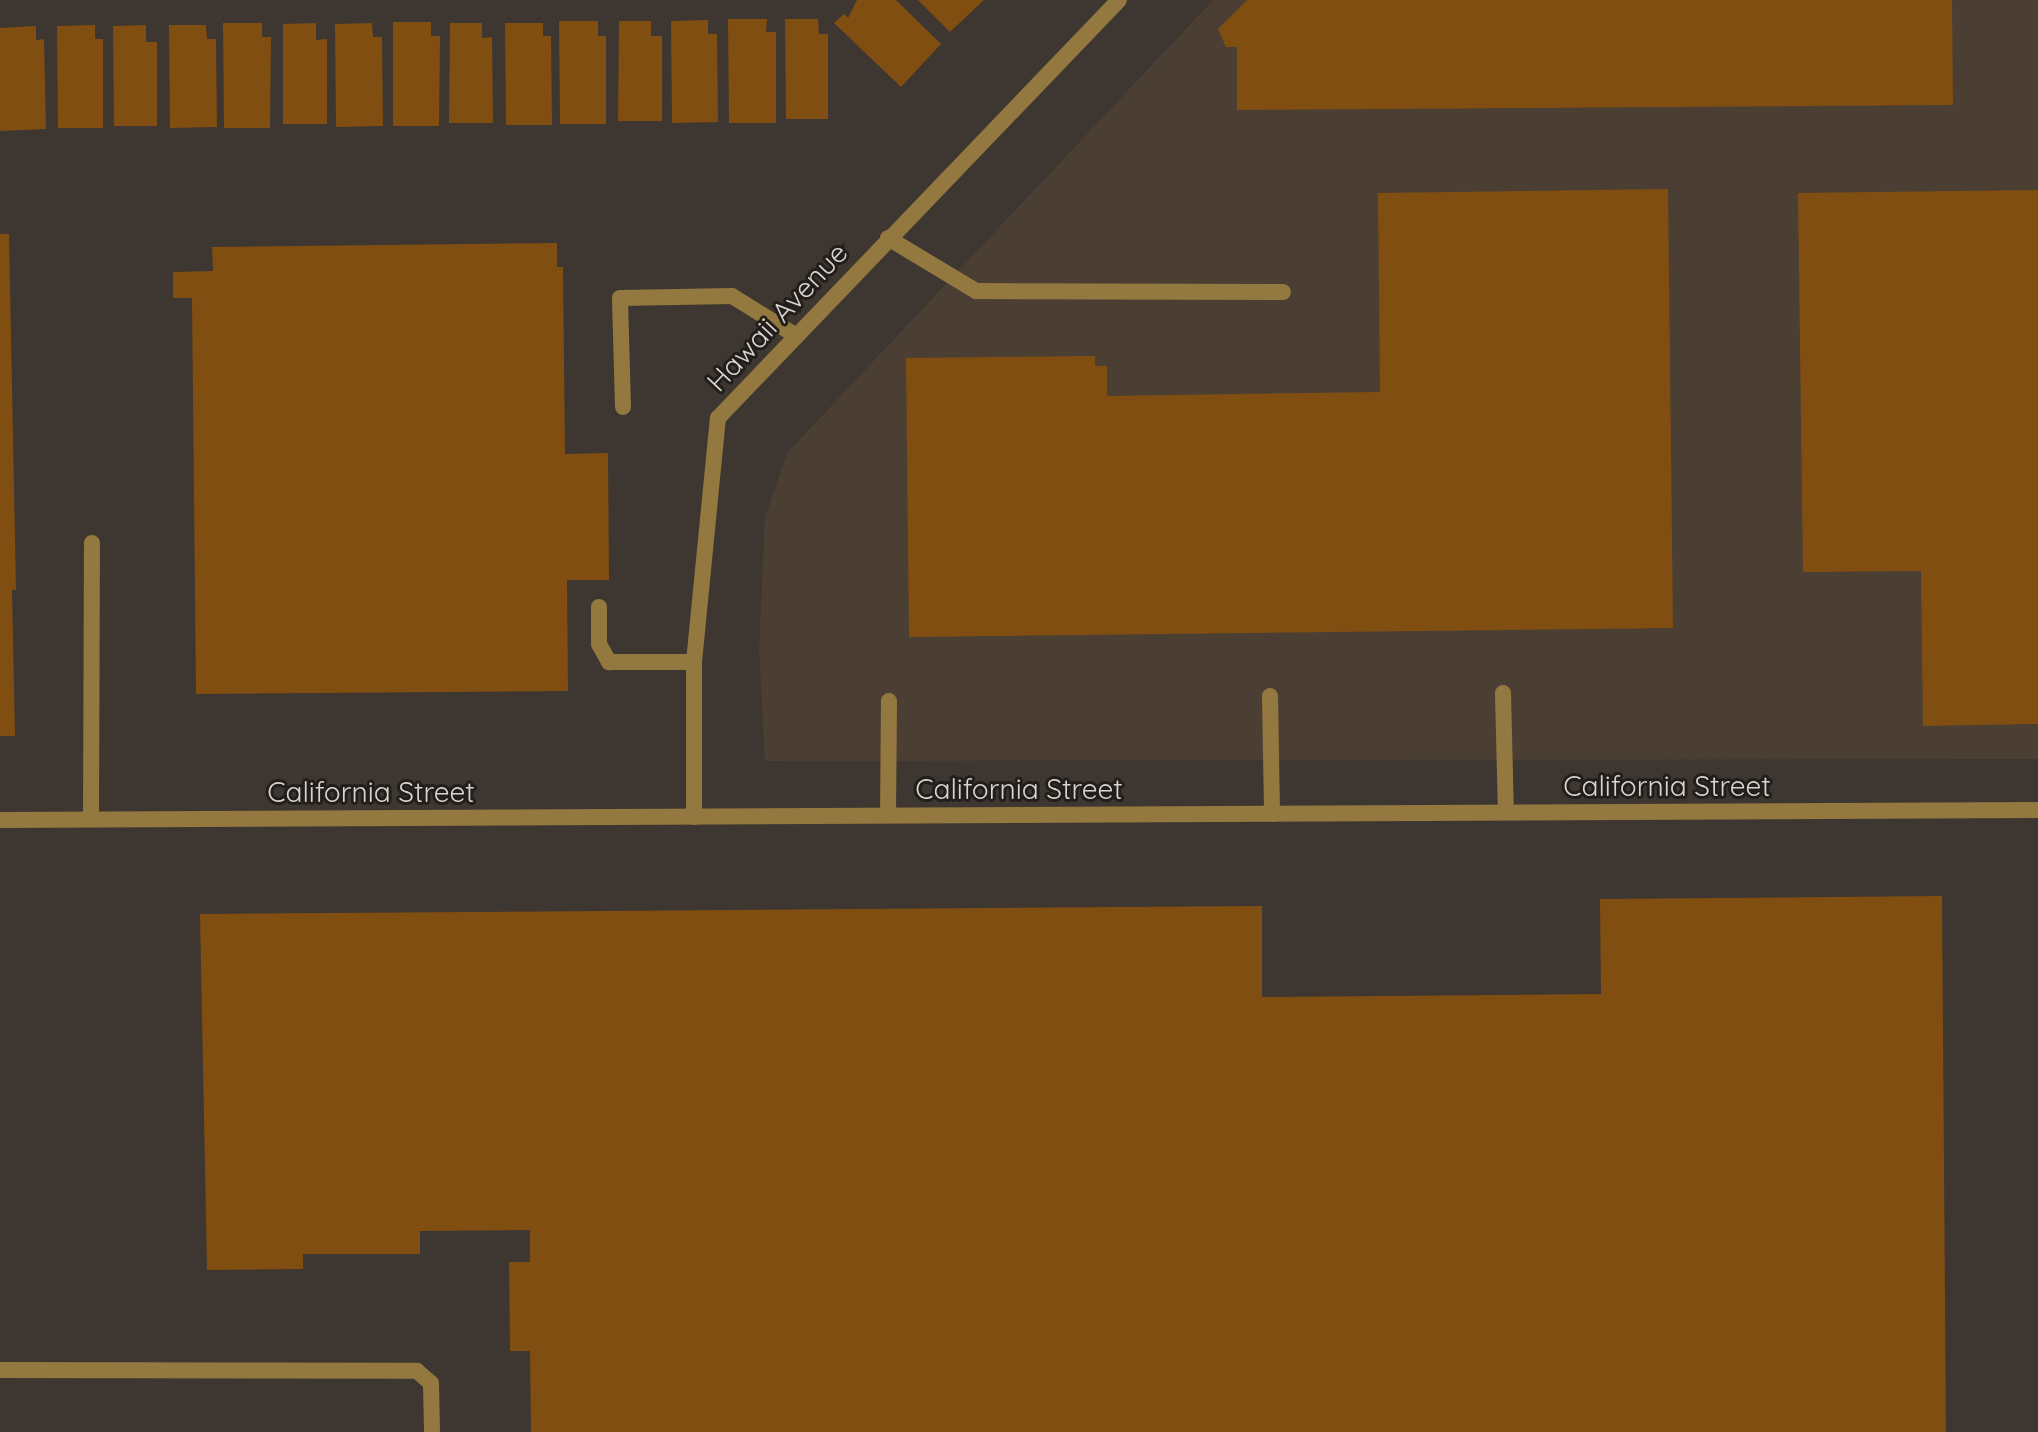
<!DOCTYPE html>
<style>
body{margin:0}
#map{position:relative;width:2038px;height:1432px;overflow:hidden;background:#3e3630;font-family:Quicksand,sans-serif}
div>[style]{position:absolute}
.built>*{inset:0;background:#4b3f34}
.building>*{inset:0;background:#814e12}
.service>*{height:16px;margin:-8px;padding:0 8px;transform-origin:8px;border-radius:8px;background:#93783f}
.tertiary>*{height:16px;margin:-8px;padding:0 8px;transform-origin:8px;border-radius:8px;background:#93783f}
span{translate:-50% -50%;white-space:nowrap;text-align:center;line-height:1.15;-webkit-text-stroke:6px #221e1b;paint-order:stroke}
.street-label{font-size:28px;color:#d8d4cf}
</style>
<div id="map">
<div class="built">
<i style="clip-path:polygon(1213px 0,2038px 0,2038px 759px,765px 761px,759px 649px,765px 517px,787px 453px)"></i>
</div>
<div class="building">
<i style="clip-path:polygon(857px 0,896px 0,941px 44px,901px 87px,834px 23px,844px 14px,848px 18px)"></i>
<i style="clip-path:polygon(918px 0,984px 0,950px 32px)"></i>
<i style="clip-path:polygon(1247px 0,1952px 0,1953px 105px,1237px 110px,1237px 47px,1226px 47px,1218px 29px)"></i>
<i style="clip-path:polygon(728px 19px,767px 19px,766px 32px,776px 32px,776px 123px,729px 123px)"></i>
<i style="clip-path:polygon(785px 19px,818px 19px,819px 34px,828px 34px,828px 119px,786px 119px)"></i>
<i style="clip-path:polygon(708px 20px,708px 34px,717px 34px,718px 122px,672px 123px,671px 21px)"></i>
<i style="clip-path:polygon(559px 21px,598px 21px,598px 36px,606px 36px,606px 124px,560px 124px)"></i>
<i style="clip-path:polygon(619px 21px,651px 21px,651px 36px,662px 36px,662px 121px,618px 121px)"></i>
<i style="clip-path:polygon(393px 22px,431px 22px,431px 36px,440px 36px,439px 126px,393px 126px)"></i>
<i style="clip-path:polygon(223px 23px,262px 23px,262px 37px,271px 37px,270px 128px,224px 128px)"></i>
<i style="clip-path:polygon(316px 23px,316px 40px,327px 39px,327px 124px,283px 124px,283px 24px)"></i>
<i style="clip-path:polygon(372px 23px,373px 37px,382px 37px,383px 126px,336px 127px,335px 24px)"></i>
<i style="clip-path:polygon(450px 23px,482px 23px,482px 38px,492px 37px,493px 123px,449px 123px)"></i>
<i style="clip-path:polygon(505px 23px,543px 23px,543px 36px,551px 36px,552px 125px,506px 125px)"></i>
<i style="clip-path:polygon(95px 25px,95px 39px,103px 39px,103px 128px,58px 128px,57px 26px)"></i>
<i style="clip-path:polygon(146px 25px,146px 42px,157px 42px,157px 126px,114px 126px,113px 26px)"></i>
<i style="clip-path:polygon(169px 25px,206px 25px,207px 39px,216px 39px,217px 127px,170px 128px)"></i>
<i style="clip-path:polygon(36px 26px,36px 40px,44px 39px,46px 129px,0 131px,0 28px)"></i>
<i style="clip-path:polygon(1668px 189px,1673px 628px,909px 637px,906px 358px,1095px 356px,1095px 366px,1107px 366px,1107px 396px,1380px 392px,1378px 193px)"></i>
<i style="clip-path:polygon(2038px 190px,2038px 724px,1923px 726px,1921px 571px,1803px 572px,1798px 193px)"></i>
<i style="clip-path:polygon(0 234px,9px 234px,16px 590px,12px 590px,15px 736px,0 736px)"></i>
<i style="clip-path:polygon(557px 243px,557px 267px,563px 267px,565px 454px,608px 453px,609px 580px,567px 580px,568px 691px,196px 694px,192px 298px,173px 298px,173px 272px,213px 271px,212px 247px)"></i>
<i style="clip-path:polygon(1942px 896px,1946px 1432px,531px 1432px,530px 1351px,510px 1351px,509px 1262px,530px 1262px,530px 1230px,420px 1231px,420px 1254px,303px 1254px,303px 1269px,207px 1270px,200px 914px,1262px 906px,1262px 997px,1601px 994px,1600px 899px)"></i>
</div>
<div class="service">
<i style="left:888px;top:238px;width:103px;rotate:31.1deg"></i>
<i style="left:976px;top:291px;width:307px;rotate:0.2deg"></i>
<i style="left:623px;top:407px;width:109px;rotate:-91.6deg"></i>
<i style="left:620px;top:298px;width:112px;rotate:-1deg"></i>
<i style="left:732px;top:296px;width:74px;rotate:31.8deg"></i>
<i style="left:599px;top:607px;width:37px;rotate:90deg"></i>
<i style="left:599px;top:644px;width:21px;rotate:61deg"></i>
<i style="left:609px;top:662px;width:85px"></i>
<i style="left:1503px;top:693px;width:119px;rotate:88.6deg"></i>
<i style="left:1270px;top:696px;width:118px;rotate:89deg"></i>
<i style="left:888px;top:815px;width:114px;rotate:-89.5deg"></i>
<i style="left:91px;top:819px;width:276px;rotate:-89.8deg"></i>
<i style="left:0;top:1370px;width:417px;rotate:0.1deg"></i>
<i style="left:417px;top:1371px;width:18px;rotate:41deg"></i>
<i style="left:431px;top:1383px;width:49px;rotate:88.8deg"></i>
</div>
<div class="tertiary">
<i style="left:694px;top:817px;width:155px;rotate:-90deg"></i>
<i style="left:694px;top:662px;width:245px;rotate:-84.4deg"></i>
<i style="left:718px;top:418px;width:579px;rotate:-46.19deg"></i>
<i style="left:0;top:820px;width:2038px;rotate:-0.28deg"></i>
</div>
<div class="street-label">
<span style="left:777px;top:317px;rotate:-47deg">Hawaii Avenue</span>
<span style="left:1667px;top:786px">California Street</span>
<span style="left:1019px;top:789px">California Street</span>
<span style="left:371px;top:792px">California Street</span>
</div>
</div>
